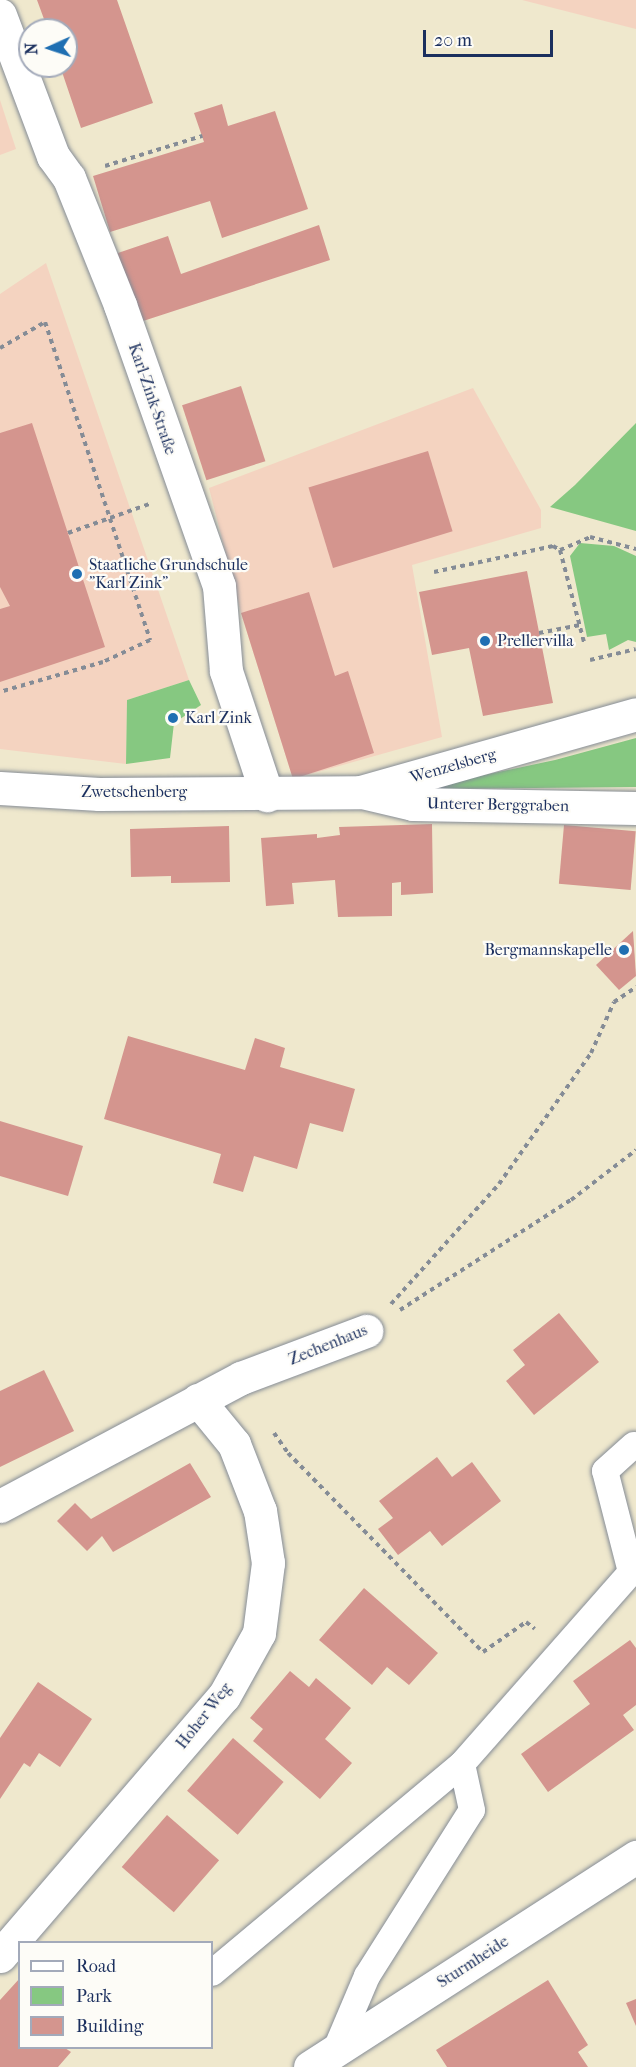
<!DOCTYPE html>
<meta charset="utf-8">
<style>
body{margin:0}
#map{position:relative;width:636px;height:2067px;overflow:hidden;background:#efe8cd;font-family:"IM FELL French Canon",serif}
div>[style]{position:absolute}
.built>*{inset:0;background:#f4d3c0}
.green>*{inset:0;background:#86c881}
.building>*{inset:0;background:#d4958e;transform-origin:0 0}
.path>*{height:4px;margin-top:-2px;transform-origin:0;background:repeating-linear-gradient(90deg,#858c96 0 4.5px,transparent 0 9px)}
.roads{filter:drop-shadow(0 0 2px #858c96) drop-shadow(0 0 2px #858c96)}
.service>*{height:26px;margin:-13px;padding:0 13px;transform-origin:13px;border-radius:13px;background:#fff}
.minor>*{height:33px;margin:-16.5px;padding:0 16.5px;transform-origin:16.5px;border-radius:16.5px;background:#fff}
.dots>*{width:16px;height:16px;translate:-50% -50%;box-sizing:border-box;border:3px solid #fdfcf7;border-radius:50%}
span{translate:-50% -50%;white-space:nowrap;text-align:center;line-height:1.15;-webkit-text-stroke:4.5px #fdfcf7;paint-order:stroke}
.street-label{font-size:16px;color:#1b2f5e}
.poi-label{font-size:16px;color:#1b2f5e}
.left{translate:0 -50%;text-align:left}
.right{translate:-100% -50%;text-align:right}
.legend{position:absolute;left:18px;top:1941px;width:195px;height:108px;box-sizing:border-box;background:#fdfcf7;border:2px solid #a3aaba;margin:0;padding:8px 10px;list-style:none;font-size:18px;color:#1b2f5e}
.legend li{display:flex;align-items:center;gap:12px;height:30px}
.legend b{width:30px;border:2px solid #a3aaba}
.north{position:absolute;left:18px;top:18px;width:60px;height:60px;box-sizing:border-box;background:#fdfcf7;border:2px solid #a3aaba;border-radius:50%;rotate:267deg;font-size:16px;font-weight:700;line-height:24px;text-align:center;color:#1b2f5e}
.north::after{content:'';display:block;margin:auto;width:21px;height:27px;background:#1f6fb2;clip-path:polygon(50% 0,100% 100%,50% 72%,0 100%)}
.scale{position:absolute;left:423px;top:30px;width:130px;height:27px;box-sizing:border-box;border:3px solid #1b2f5e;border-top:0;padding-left:8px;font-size:18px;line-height:21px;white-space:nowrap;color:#1b2f5e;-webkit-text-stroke:4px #fdfcf7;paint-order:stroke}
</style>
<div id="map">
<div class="built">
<i style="clip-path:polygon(522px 0,636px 0,636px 29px)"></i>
<i style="clip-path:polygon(0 100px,16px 149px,0 155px)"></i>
<i style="clip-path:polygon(46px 263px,189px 680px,127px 700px,126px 764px,0 749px,0 294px)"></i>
<i style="clip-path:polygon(473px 388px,541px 510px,541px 528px,412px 565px,442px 737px,293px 779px,241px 613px,209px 488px)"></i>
</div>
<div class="green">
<i style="clip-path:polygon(636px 423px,636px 531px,550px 507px,575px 485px)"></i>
<i style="clip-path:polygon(580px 543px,614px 546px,636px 556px,636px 642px,628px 640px,609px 650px,606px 634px,587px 637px,570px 556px)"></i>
<i style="clip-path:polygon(189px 680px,201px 705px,174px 723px,170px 758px,126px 764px,127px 700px)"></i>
<i style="clip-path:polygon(636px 738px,636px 787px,417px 789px,555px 760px)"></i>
</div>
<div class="building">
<i style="clip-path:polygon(37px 0,117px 0,153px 103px,81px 128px,60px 66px,66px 66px,66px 30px,48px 30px)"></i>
<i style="clip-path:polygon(222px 104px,228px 126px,275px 111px,308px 209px,222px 238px,210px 201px,110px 232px,93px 176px,204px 142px,194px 113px)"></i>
<i style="clip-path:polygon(319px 225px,330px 260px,137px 323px,115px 254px,168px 236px,181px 274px)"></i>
<i style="left:241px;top:386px;width:79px;height:62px;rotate:72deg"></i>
<i style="clip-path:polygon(32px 423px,105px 647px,0 682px,0 609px,10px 606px,0 587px,0 433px)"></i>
<i style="left:428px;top:451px;width:84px;height:125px;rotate:73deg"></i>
<i style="clip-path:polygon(527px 571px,553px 703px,483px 716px,469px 648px,432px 655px,419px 592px)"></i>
<i style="clip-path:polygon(309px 592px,335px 676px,348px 671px,374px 753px,293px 779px,241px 613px)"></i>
<i style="clip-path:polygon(432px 824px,433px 893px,401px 895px,401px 882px,392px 883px,392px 916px,338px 917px,335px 880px,292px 883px,294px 904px,266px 906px,261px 838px,317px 834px,317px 838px,340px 835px,339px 827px)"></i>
<i style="left:564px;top:825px;width:72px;height:59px;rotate:5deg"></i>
<i style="clip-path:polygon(229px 826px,230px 882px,171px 883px,171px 876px,131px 877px,130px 829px)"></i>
<i style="clip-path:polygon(633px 931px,636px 976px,619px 990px,596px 965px)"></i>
<i style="clip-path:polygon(128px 1036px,245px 1070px,255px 1038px,285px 1048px,280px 1067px,355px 1089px,343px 1132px,310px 1123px,297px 1169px,254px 1156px,243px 1192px,213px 1183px,221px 1154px,104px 1119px)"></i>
<i style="clip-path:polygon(0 1121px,83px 1146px,68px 1196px,0 1176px)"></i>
<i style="clip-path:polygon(559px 1313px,599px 1362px,534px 1415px,506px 1381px,525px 1365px,513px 1350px)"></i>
<i style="clip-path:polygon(44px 1370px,74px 1431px,0 1467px,0 1391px)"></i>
<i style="clip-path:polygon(437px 1457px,452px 1477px,472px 1462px,501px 1501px,442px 1546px,430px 1531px,398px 1555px,378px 1529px,393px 1518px,379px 1501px)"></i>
<i style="clip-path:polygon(190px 1463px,211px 1497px,113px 1552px,102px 1536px,87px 1551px,57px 1521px,75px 1503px,91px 1519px)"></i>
<i style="clip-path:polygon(364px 1588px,438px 1653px,409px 1685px,387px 1667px,372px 1685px,319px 1640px)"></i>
<i style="clip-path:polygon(630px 1640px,636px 1648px,636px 1705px,623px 1715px,634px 1730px,548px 1792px,521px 1754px,590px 1704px,573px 1681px)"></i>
<i style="clip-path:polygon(290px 1671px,309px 1687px,316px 1678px,351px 1708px,325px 1739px,352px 1763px,320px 1799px,253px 1741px,263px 1729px,250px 1718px)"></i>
<i style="clip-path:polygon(38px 1682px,92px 1719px,60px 1767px,39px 1753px,30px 1767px,24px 1763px,0 1799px,0 1738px)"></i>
<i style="left:233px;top:1738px;width:67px;height:70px;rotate:41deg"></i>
<i style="left:167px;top:1815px;width:69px;height:69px;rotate:41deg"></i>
<i style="clip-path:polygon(20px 1978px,20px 2048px,65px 2048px,71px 2052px,58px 2067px,0 2067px,0 2000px)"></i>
<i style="clip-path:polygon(548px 1980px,588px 2045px,578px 2052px,588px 2067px,447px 2067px,436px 2050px)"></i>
<i style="clip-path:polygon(636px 1999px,636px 2026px,626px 2003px)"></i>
</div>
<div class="path">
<i style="left:105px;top:166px;width:102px;rotate:-17.2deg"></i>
<i style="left:0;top:348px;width:52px;rotate:-30deg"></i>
<i style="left:45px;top:322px;width:335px;rotate:71.7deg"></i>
<i style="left:150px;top:640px;width:52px;rotate:154.9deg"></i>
<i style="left:103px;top:662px;width:107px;rotate:163.8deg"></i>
<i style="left:68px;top:533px;width:86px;rotate:-19.7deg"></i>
<i style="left:560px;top:550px;width:33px;rotate:-23deg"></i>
<i style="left:590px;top:537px;width:48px;rotate:14.6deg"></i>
<i style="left:434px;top:572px;width:122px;rotate:-12.3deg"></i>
<i style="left:553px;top:546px;width:8px;rotate:30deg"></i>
<i style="left:560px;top:550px;width:95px;rotate:75.4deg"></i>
<i style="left:539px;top:633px;width:42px;rotate:-11deg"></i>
<i style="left:590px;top:660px;width:47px;rotate:-13.4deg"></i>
<i style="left:391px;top:1304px;width:161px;rotate:-48deg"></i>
<i style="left:499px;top:1184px;width:160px;rotate:-54.9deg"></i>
<i style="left:591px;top:1053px;width:56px;rotate:-65.7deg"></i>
<i style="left:614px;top:1002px;width:27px;rotate:-34deg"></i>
<i style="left:400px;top:1310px;width:203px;rotate:-32.8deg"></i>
<i style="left:571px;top:1200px;width:82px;rotate:-37.6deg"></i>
<i style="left:274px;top:1433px;width:24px;rotate:55deg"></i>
<i style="left:288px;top:1453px;width:279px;rotate:45.6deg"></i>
<i style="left:483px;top:1652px;width:52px;rotate:-34.9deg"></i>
<i style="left:526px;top:1622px;width:11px;rotate:38deg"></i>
</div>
<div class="roads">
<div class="service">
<i style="left:212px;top:1973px;width:326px;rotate:-39.9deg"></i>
<i style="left:462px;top:1764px;width:256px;rotate:-48.6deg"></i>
<i style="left:631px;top:1572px;width:104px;rotate:-104.4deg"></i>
<i style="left:605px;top:1471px;width:39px;rotate:-42deg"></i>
<i style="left:336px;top:2049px;width:79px;rotate:-67deg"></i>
<i style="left:367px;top:1976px;width:196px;rotate:-57.7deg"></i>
<i style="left:472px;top:1810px;width:47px;rotate:-102.3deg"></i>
</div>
<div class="minor">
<i style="left:0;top:15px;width:151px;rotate:69.4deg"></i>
<i style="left:53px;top:156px;width:27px;rotate:54deg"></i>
<i style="left:69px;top:178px;width:137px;rotate:68.1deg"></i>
<i style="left:120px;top:305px;width:298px;rotate:70.6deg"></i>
<i style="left:219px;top:586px;width:85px;rotate:85.3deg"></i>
<i style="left:226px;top:671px;width:131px;rotate:71.7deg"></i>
<i style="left:0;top:788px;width:99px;rotate:3.5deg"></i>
<i style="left:99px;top:794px;width:262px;rotate:-0.4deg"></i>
<i style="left:361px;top:792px;width:286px;rotate:-15.8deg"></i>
<i style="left:366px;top:793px;width:48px;rotate:13.2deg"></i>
<i style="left:413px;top:804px;width:223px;rotate:1deg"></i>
<i style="left:0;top:1506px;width:273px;rotate:-28deg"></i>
<i style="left:241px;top:1378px;width:134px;rotate:-20.6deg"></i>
<i style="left:0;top:1956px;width:343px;rotate:-49.3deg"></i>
<i style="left:224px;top:1696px;width:72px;rotate:-60.9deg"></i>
<i style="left:259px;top:1633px;width:71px;rotate:-82.7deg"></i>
<i style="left:268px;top:1563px;width:53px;rotate:-98.7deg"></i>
<i style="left:260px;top:1511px;width:72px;rotate:-111.2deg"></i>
<i style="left:234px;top:1444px;width:57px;rotate:-129.3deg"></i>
<i style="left:310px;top:2067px;width:388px;rotate:-32.8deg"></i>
</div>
</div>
<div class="dots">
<i style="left:77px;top:574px;background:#1f6fb2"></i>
<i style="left:485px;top:641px;background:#1f6fb2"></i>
<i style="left:173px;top:718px;background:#1f6fb2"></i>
<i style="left:624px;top:950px;background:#1f6fb2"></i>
</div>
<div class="street-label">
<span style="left:152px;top:399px;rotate:71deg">Karl-Zink-Straße</span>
<span style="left:453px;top:766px;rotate:-16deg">Wenzelsberg</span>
<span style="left:134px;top:792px">Zwetschenberg</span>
<span style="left:498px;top:805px;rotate:1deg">Unterer Berggraben</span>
<span style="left:328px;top:1345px;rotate:-22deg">Zechenhaus</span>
<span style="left:204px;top:1716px;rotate:-52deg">Hoher Weg</span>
<span style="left:473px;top:1962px;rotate:-33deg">Sturmheide</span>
</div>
<div class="poi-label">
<span class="left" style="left:89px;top:574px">Staatliche Grundschule<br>"Karl Zink"</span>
<span class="left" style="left:497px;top:641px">Prellervilla</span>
<span class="left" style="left:185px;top:718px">Karl Zink</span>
<span class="right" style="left:612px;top:950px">Bergmannskapelle</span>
</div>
<ul class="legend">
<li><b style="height:8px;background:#fff"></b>Road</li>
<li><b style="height:16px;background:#86c881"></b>Park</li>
<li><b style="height:16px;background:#d4958e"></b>Building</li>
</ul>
<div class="north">N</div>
<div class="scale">20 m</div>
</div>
